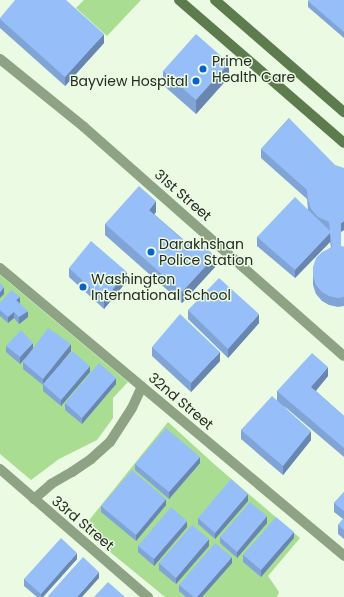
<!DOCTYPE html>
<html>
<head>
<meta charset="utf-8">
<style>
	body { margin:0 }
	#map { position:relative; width:344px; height:597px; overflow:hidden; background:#eafae3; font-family:Poppins,sans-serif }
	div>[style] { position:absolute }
	.green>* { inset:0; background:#a9dd92 }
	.street>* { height:10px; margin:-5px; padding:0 5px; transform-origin:5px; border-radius:5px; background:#8da383 }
	.secondary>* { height:10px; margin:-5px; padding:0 5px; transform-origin:5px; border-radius:5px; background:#5c7c4d }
	.wall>* { inset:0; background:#81a4d6 }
	.shaded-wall>* { inset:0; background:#6986ae }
	.building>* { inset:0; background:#96bff9 }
	.dots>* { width:11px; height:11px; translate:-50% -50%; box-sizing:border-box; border:2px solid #eafae3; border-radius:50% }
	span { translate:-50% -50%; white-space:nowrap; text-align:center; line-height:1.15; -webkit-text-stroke:3px #eafae3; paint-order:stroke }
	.poi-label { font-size:14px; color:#252b22 }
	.left { translate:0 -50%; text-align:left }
	.right { translate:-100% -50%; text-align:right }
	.street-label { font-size:14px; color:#252b22 }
</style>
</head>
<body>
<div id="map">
	<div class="green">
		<div style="clip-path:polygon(84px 0,141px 0,107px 36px,76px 8px)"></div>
		<div style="clip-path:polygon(0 275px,128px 382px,113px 398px,113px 418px,97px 440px,59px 459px,31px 480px,0 454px)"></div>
		<div style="clip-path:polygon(168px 422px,214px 464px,300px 538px,268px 576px,279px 592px,277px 597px,165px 597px,82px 529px)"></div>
	</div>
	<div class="street">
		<div style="left:0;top:59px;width:108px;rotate:39deg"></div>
		<div style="left:84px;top:127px;width:346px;rotate:41.4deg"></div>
		<div style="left:0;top:268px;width:449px;rotate:39.9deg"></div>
		<div style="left:0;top:469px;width:196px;rotate:40.9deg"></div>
		<div style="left:34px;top:499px;width:23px;rotate:-41deg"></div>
		<div style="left:51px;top:484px;width:24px;rotate:-30deg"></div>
		<div style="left:72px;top:472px;width:23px;rotate:-34deg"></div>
		<div style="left:91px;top:459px;width:25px;rotate:-42deg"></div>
		<div style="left:110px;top:442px;width:40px;rotate:-57.1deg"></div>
		<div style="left:132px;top:408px;width:23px;rotate:-65deg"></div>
	</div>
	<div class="secondary">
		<div style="left:179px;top:0;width:218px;rotate:40.9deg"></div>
		<div style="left:215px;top:0;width:171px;rotate:41deg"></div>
	</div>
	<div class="wall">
		<div style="clip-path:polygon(344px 0,344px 38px,308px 7px,308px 1px)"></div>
		<div style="clip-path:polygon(0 18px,104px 43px,65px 86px,0 28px)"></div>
		<div style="clip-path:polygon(163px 71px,229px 77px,196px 114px,163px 85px)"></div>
		<div style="clip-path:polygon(289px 118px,344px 230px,341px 231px,341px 246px,344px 247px,344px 306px,338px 307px,329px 305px,322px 301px,316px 294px,313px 285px,313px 267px,331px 247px,330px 242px,295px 278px,257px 246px,257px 237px,308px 209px,307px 199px,261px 158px,261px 149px)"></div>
		<div style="clip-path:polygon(156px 212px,154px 214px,215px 267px,182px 303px,105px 235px,105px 224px)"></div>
		<div style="clip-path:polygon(69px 268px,127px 281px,104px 309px,69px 277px)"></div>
		<div style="clip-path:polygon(0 303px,20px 303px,20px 304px,28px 317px,19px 324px,14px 318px,8px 323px,0 316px)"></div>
		<div style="clip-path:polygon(188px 310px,259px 323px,228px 358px,188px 319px)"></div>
		<div style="clip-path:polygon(6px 346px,71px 351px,63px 361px,90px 372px,61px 406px,43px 391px,43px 385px,23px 369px,23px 362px,28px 355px,20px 364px,6px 352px)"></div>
		<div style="clip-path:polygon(152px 347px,220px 361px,191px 392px,152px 356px)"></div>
		<div style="clip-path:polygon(328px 376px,316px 391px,344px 416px,344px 457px,284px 406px,311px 440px,283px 475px,241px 439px,241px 430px,277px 400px,277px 391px)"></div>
		<div style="clip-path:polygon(116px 384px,82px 424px,65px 410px,65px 403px)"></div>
		<div style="clip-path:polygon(200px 463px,169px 499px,135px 470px,135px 464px)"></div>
		<div style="clip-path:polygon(344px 492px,344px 539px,338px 534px,338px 525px,343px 519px,334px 512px,334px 503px)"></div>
		<div style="clip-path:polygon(248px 501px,215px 539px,198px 524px,198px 518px)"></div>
		<div style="clip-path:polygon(166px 505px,136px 541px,101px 512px,101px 506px)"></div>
		<div style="clip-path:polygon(267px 523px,237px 558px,220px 543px,220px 537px)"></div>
		<div style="clip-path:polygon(187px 527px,154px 566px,138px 552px,138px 546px)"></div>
		<div style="clip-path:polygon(294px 538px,261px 577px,243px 562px,243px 555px)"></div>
		<div style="clip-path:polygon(209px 546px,176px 584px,159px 570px,159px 563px)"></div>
		<div style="clip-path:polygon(77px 559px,43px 597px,37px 597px,24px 586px,24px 579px)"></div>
		<div style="clip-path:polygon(232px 563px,202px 597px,186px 597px,179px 591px,179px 585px)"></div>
	</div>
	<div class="shaded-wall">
		<div style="clip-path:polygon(104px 34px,104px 43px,65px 86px,65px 77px)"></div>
		<div style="clip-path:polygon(229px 63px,229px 77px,196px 114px,196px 100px)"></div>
		<div style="clip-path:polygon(156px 201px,156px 212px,149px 221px,149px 210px)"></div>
		<div style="clip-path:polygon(344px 221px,344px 230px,341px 232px,341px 223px)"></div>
		<div style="clip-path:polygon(330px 233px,330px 242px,295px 278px,295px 270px)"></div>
		<div style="clip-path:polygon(215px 256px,215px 267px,182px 303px,182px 292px)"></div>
		<div style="clip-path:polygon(127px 272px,127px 281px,104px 309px,104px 300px)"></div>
		<div style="clip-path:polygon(4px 287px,4px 294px,0 298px,0 292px)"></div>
		<div style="clip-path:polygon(20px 297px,20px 303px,16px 306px,16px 300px)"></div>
		<div style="clip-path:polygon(28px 311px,28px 317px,19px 324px,19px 317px)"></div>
		<div style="clip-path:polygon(14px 312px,14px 318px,8px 323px,8px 317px)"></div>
		<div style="clip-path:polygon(259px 314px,259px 323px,228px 358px,228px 349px)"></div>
		<div style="clip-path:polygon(33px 343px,33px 349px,20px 364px,20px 357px)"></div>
		<div style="clip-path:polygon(71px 344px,71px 351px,43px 385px,43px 379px)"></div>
		<div style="clip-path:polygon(220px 352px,220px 361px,191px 392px,191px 383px)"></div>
		<div style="clip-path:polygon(90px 366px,90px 372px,61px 406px,61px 400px)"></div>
		<div style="clip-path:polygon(328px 367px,328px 376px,311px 396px,311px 387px)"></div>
		<div style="clip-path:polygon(116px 378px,116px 384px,82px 424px,82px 418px)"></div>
		<div style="clip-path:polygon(311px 431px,311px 440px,283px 475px,283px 466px)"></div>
		<div style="clip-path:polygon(200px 457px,200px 463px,169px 499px,169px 492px)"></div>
		<div style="clip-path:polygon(248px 494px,248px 501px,215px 539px,215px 533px)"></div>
		<div style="clip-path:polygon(166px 499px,166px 505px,136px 541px,136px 535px)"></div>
		<div style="clip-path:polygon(267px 516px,267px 523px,237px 558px,237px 552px)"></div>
		<div style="clip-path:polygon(187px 521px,187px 527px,154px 566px,154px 559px)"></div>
		<div style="clip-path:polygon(294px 532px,294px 538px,261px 577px,261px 570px)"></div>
		<div style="clip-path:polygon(209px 539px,209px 546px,176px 584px,176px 578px)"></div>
		<div style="clip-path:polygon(77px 553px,77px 559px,43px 597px,41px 597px,41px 594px)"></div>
		<div style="clip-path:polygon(232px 557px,232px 563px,202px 597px,197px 597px)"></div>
		<div style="clip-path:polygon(99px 572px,99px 578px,82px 597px,77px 597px)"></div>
	</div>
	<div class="building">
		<div style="clip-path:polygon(15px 0,66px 0,104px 34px,65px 77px,0 19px,0 18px)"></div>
		<div style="clip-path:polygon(308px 0,344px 0,344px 32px,308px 1px)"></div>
		<div style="clip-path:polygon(196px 34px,229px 63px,196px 100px,163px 71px)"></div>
		<div style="clip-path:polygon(289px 118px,335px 165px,344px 168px,344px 221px,341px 223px,341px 246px,344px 247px,344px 297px,338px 298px,329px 296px,322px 292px,316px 285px,313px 276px,313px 267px,316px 258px,322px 252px,332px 247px,330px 233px,295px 270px,257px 237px,295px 197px,330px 231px,329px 222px,318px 217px,311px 209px,308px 200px,307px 190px,261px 149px)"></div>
		<div style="clip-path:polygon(139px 186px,156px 201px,149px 210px,194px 250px,200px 243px,215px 256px,182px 292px,105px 224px)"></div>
		<div style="clip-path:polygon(91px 241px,127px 272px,104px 300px,69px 268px)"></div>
		<div style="clip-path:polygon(219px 278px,259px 314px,228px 349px,188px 310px)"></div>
		<div style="clip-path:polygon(0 283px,4px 287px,0 292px)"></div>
		<div style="clip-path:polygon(11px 290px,20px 297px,16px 300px,28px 311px,19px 317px,14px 312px,8px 317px,0 310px,0 303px)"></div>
		<div style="clip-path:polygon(180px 314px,220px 352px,191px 383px,152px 347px)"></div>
		<div style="clip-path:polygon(48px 328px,71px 344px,43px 379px,23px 362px)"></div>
		<div style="clip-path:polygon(21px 330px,33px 343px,20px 357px,6px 346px)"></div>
		<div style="clip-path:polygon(72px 351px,90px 366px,61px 400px,43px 384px)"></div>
		<div style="clip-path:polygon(312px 353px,328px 367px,311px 387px,344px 416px,344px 448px,277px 391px)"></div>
		<div style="clip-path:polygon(99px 363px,116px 378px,82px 418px,65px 403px)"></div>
		<div style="clip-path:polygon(272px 396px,311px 431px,283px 466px,241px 430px)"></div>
		<div style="clip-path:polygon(166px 428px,200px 457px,169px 492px,135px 464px)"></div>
		<div style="clip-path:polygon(132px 470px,166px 499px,136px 535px,101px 506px)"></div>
		<div style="clip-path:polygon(231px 479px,248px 494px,215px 533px,198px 518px)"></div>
		<div style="clip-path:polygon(344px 492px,344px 511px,334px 503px)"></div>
		<div style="clip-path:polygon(250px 502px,267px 516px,237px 552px,220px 537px)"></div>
		<div style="clip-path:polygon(171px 507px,187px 521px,154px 559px,138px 546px)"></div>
		<div style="clip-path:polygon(276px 517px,294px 532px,261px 570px,243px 555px)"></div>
		<div style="clip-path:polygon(344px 518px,344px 530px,338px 525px)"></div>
		<div style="clip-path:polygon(192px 525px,209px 539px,176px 578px,159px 563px)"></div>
		<div style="clip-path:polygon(61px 538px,77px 553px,41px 594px,24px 579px)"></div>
		<div style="clip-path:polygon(215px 543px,232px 557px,197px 597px,194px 597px,179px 585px)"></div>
		<div style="clip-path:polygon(83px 557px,99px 572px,77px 597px,49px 597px,48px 596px)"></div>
		<div style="clip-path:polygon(108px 582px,125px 597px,94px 597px)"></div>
	</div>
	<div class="dots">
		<div style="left:203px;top:69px;background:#0861ca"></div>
		<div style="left:196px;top:81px;background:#0861ca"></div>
		<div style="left:151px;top:252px;background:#0861ca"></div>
		<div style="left:83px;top:287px;background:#0861ca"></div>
	</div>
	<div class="poi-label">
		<span class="left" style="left:212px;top:69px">Prime<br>Health Care</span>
		<span class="right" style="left:188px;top:81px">Bayview Hospital</span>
		<span class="left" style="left:159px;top:252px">Darakhshan<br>Police Station</span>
		<span class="left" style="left:91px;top:287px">Washington<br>International School</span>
	</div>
	<div class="street-label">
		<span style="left:183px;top:195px;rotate:41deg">31st Street</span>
		<span style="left:181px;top:401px;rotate:40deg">32nd Street</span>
		<span style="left:83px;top:523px;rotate:40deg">33rd Street</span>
	</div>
</div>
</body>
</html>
